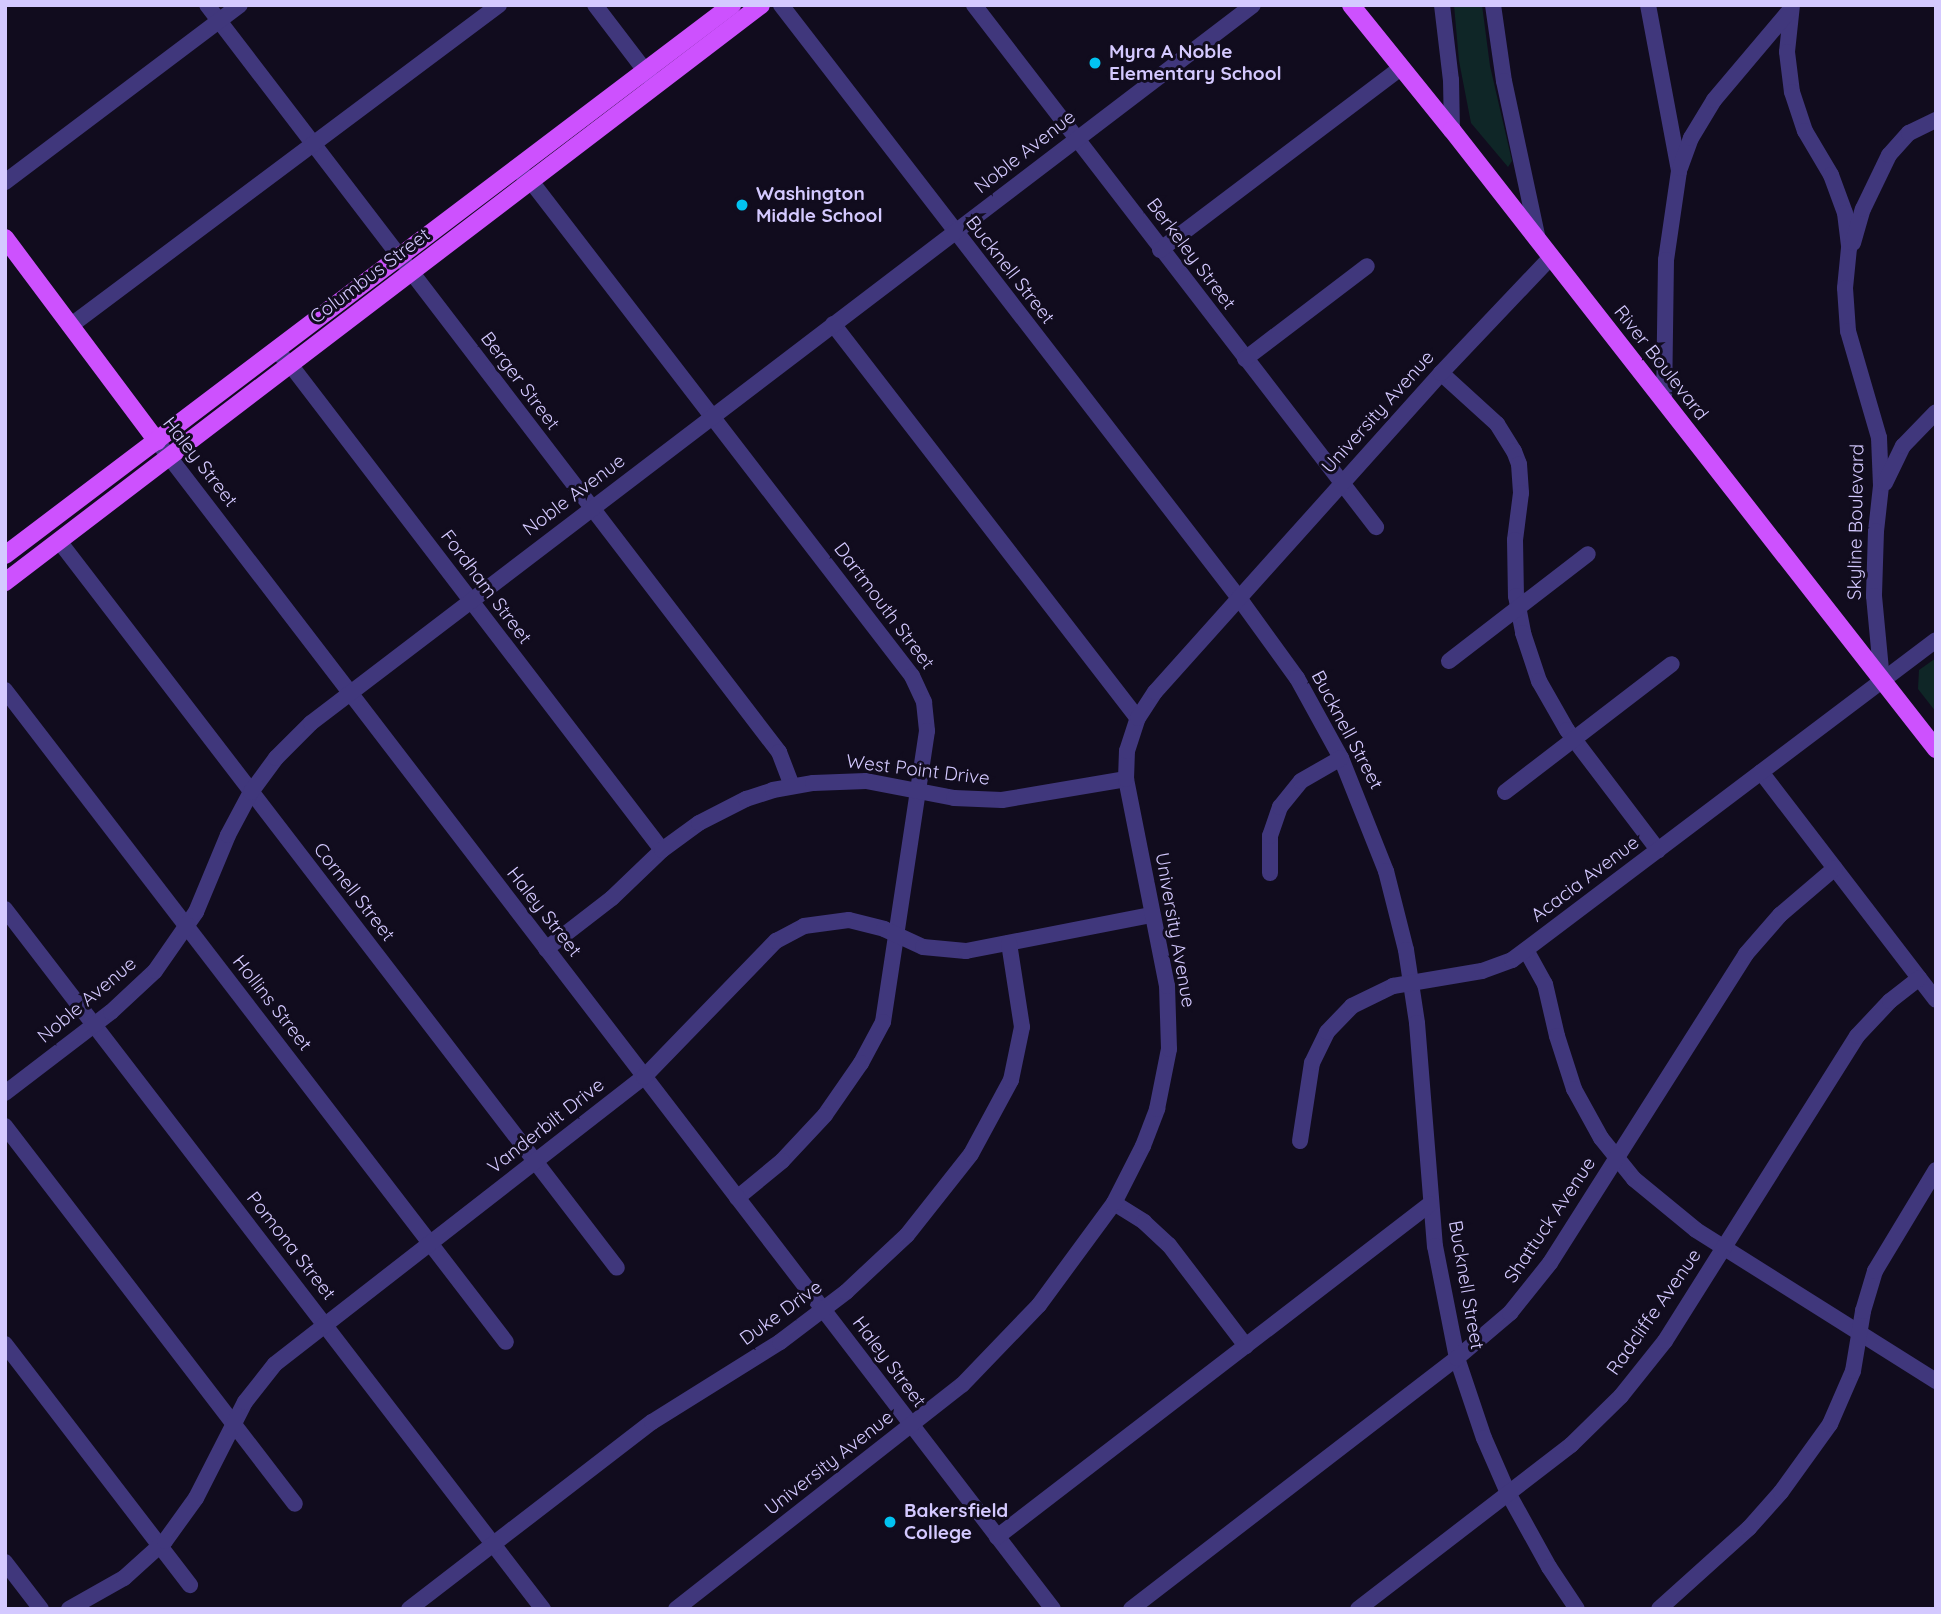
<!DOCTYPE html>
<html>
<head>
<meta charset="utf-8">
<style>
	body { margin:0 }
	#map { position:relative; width:1941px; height:1614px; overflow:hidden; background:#110c1e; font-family:Quicksand,sans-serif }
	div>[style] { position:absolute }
	.green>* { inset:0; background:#0f2627 }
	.minor>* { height:16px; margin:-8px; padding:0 8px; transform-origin:8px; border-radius:8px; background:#40377c }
	.major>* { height:18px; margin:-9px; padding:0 9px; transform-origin:9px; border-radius:9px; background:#cd51fe }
	.dots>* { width:19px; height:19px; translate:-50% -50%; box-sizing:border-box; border:4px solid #110c1e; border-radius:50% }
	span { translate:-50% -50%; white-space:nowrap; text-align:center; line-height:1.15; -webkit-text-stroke:6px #110c1e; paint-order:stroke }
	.poi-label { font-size:19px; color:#d4c9ff; font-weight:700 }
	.left { translate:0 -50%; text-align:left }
	.street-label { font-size:19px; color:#d4c9ff }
	.frame { position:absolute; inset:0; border:7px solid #d4c9ff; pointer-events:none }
</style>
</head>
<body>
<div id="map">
	<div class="green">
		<div style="clip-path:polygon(1454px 5px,1482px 5px,1490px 66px,1512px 161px,1508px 167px,1471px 123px,1459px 61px)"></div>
		<div style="clip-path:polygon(1936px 658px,1936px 712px,1918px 689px,1919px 670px)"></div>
	</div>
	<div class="minor">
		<div style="left:207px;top:5px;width:941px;rotate:52.56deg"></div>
		<div style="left:779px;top:752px;width:36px;rotate:69deg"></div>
		<div style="left:595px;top:5px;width:96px;rotate:52.7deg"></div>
		<div style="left:781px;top:5px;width:749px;rotate:52.32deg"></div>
		<div style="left:1239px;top:598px;width:99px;rotate:54.1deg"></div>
		<div style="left:1297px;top:678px;width:91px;rotate:61.2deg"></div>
		<div style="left:1341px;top:758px;width:122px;rotate:68.3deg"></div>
		<div style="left:1386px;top:871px;width:81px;rotate:75.8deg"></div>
		<div style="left:1406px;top:950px;width:74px;rotate:81.4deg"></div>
		<div style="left:1417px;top:1023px;width:224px;rotate:85.4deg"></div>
		<div style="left:1435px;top:1246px;width:114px;rotate:78.9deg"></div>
		<div style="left:1457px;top:1358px;width:84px;rotate:71.4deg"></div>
		<div style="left:1484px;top:1438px;width:60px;rotate:66.4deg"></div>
		<div style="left:1508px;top:1493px;width:85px;rotate:61deg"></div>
		<div style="left:1549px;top:1567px;width:50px;rotate:56.3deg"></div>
		<div style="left:974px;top:5px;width:659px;rotate:52.4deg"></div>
		<div style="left:1442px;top:5px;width:76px;rotate:83.2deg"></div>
		<div style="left:1451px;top:80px;width:50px;rotate:88.9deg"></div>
		<div style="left:1493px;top:5px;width:77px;rotate:81.8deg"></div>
		<div style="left:1504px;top:81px;width:163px;rotate:77.9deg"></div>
		<div style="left:1648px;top:5px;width:169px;rotate:79.4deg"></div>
		<div style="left:1679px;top:171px;width:90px;rotate:98.3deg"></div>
		<div style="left:1666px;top:260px;width:141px;rotate:90.8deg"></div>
		<div style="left:1792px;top:5px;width:47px;rotate:96.1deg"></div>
		<div style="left:1787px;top:52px;width:40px;rotate:82.9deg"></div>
		<div style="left:1792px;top:92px;width:41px;rotate:71.6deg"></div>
		<div style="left:1805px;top:131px;width:51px;rotate:59.4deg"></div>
		<div style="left:1831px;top:175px;width:40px;rotate:69.8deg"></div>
		<div style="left:1845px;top:213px;width:35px;rotate:83deg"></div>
		<div style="left:1849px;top:248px;width:40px;rotate:95.7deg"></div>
		<div style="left:1845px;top:288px;width:43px;rotate:86deg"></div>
		<div style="left:1848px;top:331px;width:111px;rotate:73.8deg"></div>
		<div style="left:1879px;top:438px;width:48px;rotate:87.6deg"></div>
		<div style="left:1881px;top:486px;width:45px;rotate:96.3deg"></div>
		<div style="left:1876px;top:531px;width:65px;rotate:91.8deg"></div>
		<div style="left:1874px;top:596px;width:84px;rotate:84.6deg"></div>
		<div style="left:515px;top:168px;width:19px;rotate:39deg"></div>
		<div style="left:530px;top:180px;width:626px;rotate:52.4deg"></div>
		<div style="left:912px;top:676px;width:29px;rotate:65deg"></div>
		<div style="left:924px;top:702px;width:29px;rotate:84deg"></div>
		<div style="left:927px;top:731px;width:294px;rotate:98.6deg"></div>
		<div style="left:883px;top:1022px;width:47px;rotate:118.2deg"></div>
		<div style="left:861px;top:1063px;width:63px;rotate:124.7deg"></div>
		<div style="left:825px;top:1115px;width:63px;rotate:133.1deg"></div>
		<div style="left:782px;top:1161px;width:58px;rotate:140.6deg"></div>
		<div style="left:1680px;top:168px;width:32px;rotate:-70deg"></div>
		<div style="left:1691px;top:138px;width:44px;rotate:-58.8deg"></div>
		<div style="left:1714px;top:100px;width:118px;rotate:-49.8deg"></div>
		<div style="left:5px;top:182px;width:294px;rotate:-37deg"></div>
		<div style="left:1853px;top:243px;width:35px;rotate:-74deg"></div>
		<div style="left:1863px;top:209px;width:60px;rotate:-64.3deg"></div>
		<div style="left:1889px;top:155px;width:30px;rotate:-48deg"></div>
		<div style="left:1909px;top:133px;width:30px;rotate:-26deg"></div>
		<div style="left:1160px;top:250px;width:302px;rotate:-37.1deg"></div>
		<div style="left:833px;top:324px;width:498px;rotate:52.3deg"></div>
		<div style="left:70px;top:326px;width:536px;rotate:-36.81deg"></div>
		<div style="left:275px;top:350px;width:19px;rotate:43deg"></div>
		<div style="left:289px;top:363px;width:613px;rotate:52.55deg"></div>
		<div style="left:1245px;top:359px;width:153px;rotate:-37.3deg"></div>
		<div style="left:1441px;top:373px;width:76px;rotate:42.3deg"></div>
		<div style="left:1497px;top:424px;width:32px;rotate:58deg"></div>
		<div style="left:1514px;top:451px;width:14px;rotate:69deg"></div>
		<div style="left:1519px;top:464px;width:29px;rotate:86deg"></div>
		<div style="left:1521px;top:493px;width:47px;rotate:97.3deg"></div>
		<div style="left:1515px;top:540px;width:56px;rotate:89deg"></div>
		<div style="left:1516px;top:596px;width:38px;rotate:79deg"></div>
		<div style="left:1523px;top:633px;width:51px;rotate:71.6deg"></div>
		<div style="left:1539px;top:681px;width:56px;rotate:60.3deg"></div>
		<div style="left:1567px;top:730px;width:151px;rotate:52.8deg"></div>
		<div style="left:157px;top:441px;width:1472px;rotate:52.51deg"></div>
		<div style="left:1885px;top:483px;width:41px;rotate:-64.1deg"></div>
		<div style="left:1903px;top:446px;width:47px;rotate:-45.9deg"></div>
		<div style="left:59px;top:541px;width:916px;rotate:52.49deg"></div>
		<div style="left:1449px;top:661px;width:175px;rotate:-37.6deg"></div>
		<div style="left:5px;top:690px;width:822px;rotate:52.46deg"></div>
		<div style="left:1761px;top:772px;width:287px;rotate:52.5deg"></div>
		<div style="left:1505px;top:792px;width:210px;rotate:-37.5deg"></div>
		<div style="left:1270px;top:873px;width:37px;rotate:-90deg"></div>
		<div style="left:1270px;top:836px;width:31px;rotate:-71deg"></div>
		<div style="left:1280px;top:807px;width:33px;rotate:-51deg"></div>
		<div style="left:1301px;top:781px;width:46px;rotate:-29.9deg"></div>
		<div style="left:5px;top:909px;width:883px;rotate:52.46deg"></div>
		<div style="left:546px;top:949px;width:83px;rotate:-37.7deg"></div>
		<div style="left:612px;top:898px;width:69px;rotate:-43.8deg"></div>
		<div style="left:662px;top:850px;width:46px;rotate:-36.1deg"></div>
		<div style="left:699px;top:823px;width:53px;rotate:-27.1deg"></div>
		<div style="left:746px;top:799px;width:28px;rotate:-18deg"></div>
		<div style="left:773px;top:790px;width:41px;rotate:-9.9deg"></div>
		<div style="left:813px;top:783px;width:53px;rotate:-2.2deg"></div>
		<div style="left:866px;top:781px;width:90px;rotate:10.9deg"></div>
		<div style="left:954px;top:798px;width:48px;rotate:2.4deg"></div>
		<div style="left:1002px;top:800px;width:126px;rotate:-9.6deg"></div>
		<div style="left:1526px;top:950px;width:39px;rotate:61deg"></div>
		<div style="left:1545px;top:984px;width:53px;rotate:77deg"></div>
		<div style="left:1557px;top:1036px;width:56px;rotate:72.2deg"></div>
		<div style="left:1574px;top:1089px;width:56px;rotate:61.1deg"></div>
		<div style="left:1601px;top:1138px;width:53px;rotate:51.2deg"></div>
		<div style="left:1634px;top:1179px;width:80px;rotate:39.4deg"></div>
		<div style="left:1696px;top:1230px;width:284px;rotate:32.2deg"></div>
		<div style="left:5px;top:1093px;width:133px;rotate:-37.4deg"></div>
		<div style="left:111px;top:1012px;width:60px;rotate:-43deg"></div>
		<div style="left:155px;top:971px;width:72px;rotate:-55.2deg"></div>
		<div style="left:196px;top:912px;width:83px;rotate:-67.4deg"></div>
		<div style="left:228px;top:835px;width:49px;rotate:-61.9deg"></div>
		<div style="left:251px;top:792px;width:42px;rotate:-53.7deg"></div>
		<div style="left:276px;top:758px;width:49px;rotate:-45deg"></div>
		<div style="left:311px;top:723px;width:1184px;rotate:-37.31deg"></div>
		<div style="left:5px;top:1126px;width:476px;rotate:52.5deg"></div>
		<div style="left:1300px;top:1141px;width:79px;rotate:-81.3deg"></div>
		<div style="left:1312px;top:1063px;width:34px;rotate:-64deg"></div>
		<div style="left:1327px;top:1032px;width:36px;rotate:-46deg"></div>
		<div style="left:1352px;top:1006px;width:46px;rotate:-26deg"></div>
		<div style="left:1393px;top:986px;width:90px;rotate:-9.6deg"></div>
		<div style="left:1482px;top:971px;width:32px;rotate:-20deg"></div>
		<div style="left:1512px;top:960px;width:531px;rotate:-37.04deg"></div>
		<div style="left:1114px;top:1203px;width:36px;rotate:32deg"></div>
		<div style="left:1144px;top:1222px;width:34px;rotate:43deg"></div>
		<div style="left:1169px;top:1245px;width:127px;rotate:52.7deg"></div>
		<div style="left:5px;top:1344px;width:304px;rotate:52.5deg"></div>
		<div style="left:997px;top:1537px;width:546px;rotate:-37.56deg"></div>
		<div style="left:5px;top:1562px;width:59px;rotate:52.5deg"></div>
		<div style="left:69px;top:1609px;width:63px;rotate:-29.4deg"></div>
		<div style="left:124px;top:1578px;width:55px;rotate:-42.1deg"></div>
		<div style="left:165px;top:1541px;width:53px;rotate:-54.2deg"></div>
		<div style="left:196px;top:1498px;width:108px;rotate:-63deg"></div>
		<div style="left:245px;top:1402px;width:48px;rotate:-51.7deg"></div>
		<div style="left:275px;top:1364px;width:467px;rotate:-37.9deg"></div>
		<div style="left:644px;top:1077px;width:190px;rotate:-45.9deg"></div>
		<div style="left:776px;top:941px;width:32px;rotate:-28deg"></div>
		<div style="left:804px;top:926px;width:45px;rotate:-7.6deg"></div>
		<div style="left:849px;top:920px;width:36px;rotate:14deg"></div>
		<div style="left:884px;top:929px;width:43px;rotate:24.8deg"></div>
		<div style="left:923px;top:947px;width:43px;rotate:5.3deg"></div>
		<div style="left:966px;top:951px;width:189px;rotate:-11deg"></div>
		<div style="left:409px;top:1609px;width:307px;rotate:-37.6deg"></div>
		<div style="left:652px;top:1422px;width:151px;rotate:-32deg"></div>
		<div style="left:780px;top:1342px;width:83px;rotate:-37.1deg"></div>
		<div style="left:846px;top:1292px;width:83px;rotate:-43.1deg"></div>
		<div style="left:907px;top:1235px;width:103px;rotate:-51.7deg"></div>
		<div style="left:971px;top:1154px;width:84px;rotate:-61.6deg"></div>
		<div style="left:1011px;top:1080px;width:54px;rotate:-78.3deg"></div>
		<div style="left:1022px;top:1027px;width:85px;rotate:-98.8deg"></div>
		<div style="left:676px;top:1609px;width:363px;rotate:-38.1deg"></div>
		<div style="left:962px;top:1385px;width:111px;rotate:-46.1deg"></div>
		<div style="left:1039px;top:1305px;width:127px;rotate:-53.7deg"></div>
		<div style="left:1114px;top:1203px;width:64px;rotate:-63deg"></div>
		<div style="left:1143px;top:1146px;width:40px;rotate:-69deg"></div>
		<div style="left:1157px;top:1109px;width:61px;rotate:-78.7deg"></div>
		<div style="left:1169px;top:1049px;width:63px;rotate:-91.8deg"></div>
		<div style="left:1167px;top:986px;width:211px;rotate:-101.2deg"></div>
		<div style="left:1126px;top:779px;width:28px;rotate:-88deg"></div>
		<div style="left:1127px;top:751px;width:35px;rotate:-72deg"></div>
		<div style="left:1138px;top:718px;width:31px;rotate:-57deg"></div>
		<div style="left:1155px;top:692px;width:428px;rotate:-48.1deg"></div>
		<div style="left:1441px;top:373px;width:160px;rotate:-46.5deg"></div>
		<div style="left:1131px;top:1609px;width:411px;rotate:-37.6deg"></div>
		<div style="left:1457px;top:1358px;width:70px;rotate:-40.3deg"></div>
		<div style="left:1510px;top:1313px;width:64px;rotate:-51.3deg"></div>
		<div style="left:1550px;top:1263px;width:366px;rotate:-57.6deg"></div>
		<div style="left:1746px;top:954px;width:52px;rotate:-48.9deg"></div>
		<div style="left:1780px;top:915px;width:72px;rotate:-40.5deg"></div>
		<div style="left:1358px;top:1609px;width:269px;rotate:-37.6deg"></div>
		<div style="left:1571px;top:1445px;width:70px;rotate:-44.4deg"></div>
		<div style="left:1621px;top:1396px;width:70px;rotate:-51.3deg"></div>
		<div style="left:1665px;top:1341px;width:360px;rotate:-57.8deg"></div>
		<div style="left:1857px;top:1036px;width:48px;rotate:-46.7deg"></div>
		<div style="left:1890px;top:1001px;width:37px;rotate:-38deg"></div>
		<div style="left:1659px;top:1609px;width:121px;rotate:-42deg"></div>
		<div style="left:1749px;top:1528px;width:48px;rotate:-48.4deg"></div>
		<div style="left:1781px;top:1492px;width:84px;rotate:-54.2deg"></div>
		<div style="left:1830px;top:1424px;width:58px;rotate:-66.5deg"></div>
		<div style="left:1853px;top:1371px;width:61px;rotate:-80.5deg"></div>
		<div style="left:1863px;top:1311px;width:42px;rotate:-73.3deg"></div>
		<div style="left:1875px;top:1271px;width:118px;rotate:-58.9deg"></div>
	</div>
	<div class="major">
		<div style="left:1351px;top:5px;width:161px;rotate:51.1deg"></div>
		<div style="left:1452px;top:130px;width:786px;rotate:51.98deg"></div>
		<div style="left:5px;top:238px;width:254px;rotate:53.2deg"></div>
		<div style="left:5px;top:555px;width:912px;rotate:-37.11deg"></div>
		<div style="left:5px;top:582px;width:951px;rotate:-37.35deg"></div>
	</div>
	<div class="dots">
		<div style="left:1095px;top:63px;background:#02c3f1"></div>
		<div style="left:742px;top:205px;background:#02c3f1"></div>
		<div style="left:890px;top:1522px;background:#02c3f1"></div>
	</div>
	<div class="poi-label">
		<span class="left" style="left:1109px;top:63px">Myra A Noble<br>Elementary School</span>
		<span class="left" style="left:756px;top:205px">Washington<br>Middle School</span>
		<span class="left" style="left:904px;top:1522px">Bakersfield<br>College</span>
	</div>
	<div class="street-label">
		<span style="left:1025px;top:152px;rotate:-38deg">Noble Avenue</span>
		<span style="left:1191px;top:254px;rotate:53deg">Berkeley Street</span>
		<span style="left:1010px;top:270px;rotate:52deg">Bucknell Street</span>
		<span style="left:370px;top:276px;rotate:-37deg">Columbus Street</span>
		<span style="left:1661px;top:363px;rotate:52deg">River Boulevard</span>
		<span style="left:520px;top:381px;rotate:53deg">Berger Street</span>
		<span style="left:1378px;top:412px;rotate:-48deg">University Avenue</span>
		<span style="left:200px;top:462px;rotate:52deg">Haley Street</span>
		<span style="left:574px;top:495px;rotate:-37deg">Noble Avenue</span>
		<span style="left:1856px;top:522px;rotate:-89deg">Skyline Boulevard</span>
		<span style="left:486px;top:587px;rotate:53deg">Fordham Street</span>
		<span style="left:884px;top:606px;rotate:53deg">Dartmouth Street</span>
		<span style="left:1347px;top:730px;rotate:62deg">Bucknell Street</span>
		<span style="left:918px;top:770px;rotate:7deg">West Point Drive</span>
		<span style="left:1585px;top:879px;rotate:-37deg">Acacia Avenue</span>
		<span style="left:354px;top:892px;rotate:52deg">Cornell Street</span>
		<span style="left:544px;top:912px;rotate:52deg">Haley Street</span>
		<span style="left:1175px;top:930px;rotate:80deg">University Avenue</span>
		<span style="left:87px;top:1000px;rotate:-40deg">Noble Avenue</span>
		<span style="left:272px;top:1003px;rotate:52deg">Hollins Street</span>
		<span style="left:546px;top:1126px;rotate:-38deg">Vanderbilt Drive</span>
		<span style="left:1550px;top:1220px;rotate:-56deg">Shattuck Avenue</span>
		<span style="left:291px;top:1246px;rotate:52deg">Pomona Street</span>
		<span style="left:1466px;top:1285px;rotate:80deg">Bucknell Street</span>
		<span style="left:1654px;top:1312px;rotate:-55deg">Radcliffe Avenue</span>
		<span style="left:781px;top:1313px;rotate:-36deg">Duke Drive</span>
		<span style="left:889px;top:1362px;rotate:53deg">Haley Street</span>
		<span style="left:829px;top:1463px;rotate:-38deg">University Avenue</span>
	</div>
	<div class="frame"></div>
</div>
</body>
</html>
